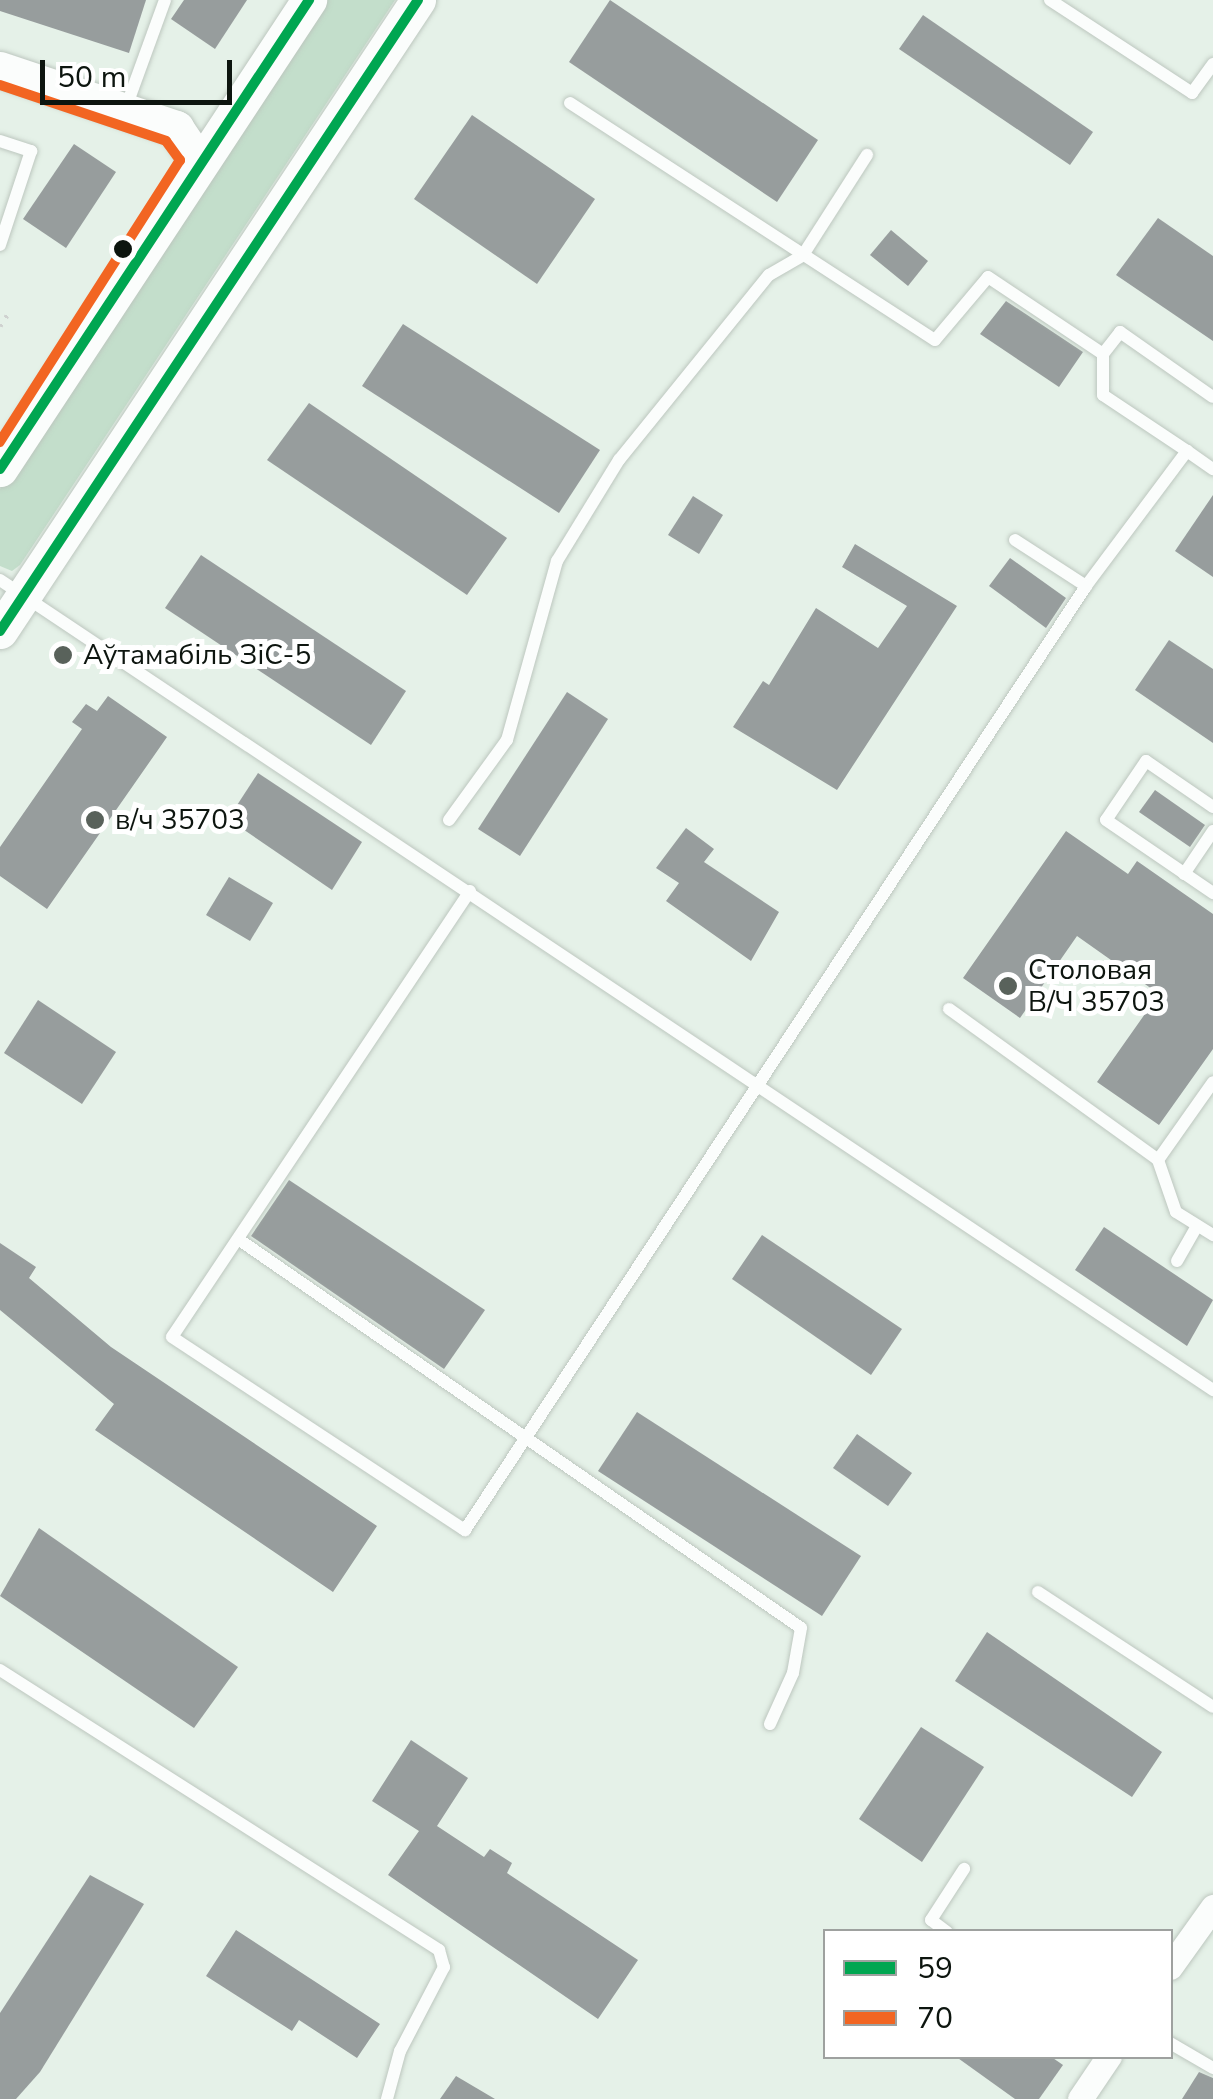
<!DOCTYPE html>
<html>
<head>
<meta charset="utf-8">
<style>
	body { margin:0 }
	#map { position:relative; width:1213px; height:2099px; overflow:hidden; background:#e5f1e8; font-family:"Nunito Sans",sans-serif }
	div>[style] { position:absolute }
	.green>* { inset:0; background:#c3decb }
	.building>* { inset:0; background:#979d9d }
	.path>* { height:5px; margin-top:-2.5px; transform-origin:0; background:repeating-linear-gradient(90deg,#cfd2d0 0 2.5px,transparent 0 10.5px) }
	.roads { filter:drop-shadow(0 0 2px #bdc7bf) drop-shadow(0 0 2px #bdc7bf) }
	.lane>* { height:12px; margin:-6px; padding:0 6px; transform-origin:6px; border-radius:6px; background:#fbfdfc }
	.street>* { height:25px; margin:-12.5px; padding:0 12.5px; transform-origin:12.5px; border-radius:12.5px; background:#fbfdfc }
	.secondary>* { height:35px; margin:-17.5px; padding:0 17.5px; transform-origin:17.5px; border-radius:17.5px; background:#fbfdfc }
	.bus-1>* { height:10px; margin:-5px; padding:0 5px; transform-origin:5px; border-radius:5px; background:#00a651 }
	.bus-2>* { height:10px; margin:-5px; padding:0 5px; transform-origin:5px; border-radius:5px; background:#f26522 }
	.dots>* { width:28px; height:28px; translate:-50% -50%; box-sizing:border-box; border:5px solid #fff; border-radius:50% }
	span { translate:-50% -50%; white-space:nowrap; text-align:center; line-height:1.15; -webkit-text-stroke:10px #fff; paint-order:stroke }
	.poi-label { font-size:28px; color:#0d150f }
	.left { translate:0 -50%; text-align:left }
	.legend { position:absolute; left:823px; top:1929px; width:350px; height:130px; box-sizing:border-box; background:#fff; border:2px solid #9ea19f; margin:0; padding:12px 18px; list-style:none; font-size:30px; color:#0d150f }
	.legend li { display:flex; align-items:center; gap:20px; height:50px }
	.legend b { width:50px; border:2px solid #9ea19f }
	.scale { position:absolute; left:40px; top:60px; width:192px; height:45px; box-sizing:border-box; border:5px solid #0d150f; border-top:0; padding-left:12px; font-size:30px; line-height:35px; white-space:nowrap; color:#0d150f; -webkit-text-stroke:8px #fff; paint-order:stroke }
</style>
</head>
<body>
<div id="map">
	<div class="green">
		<div style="clip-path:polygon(324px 0,395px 0,20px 565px,12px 571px,0 566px,0 489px)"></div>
	</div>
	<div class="building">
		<div style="clip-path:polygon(0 0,146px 0,129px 53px,0 11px)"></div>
		<div style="clip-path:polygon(184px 0,247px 0,215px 49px,171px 19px)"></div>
		<div style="clip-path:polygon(610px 0,818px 140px,777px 202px,569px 62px)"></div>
		<div style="clip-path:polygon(923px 15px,1093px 132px,1070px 165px,899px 49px)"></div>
		<div style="clip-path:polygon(472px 115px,595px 199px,537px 284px,414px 199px)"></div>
		<div style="clip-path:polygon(74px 144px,116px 172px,66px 248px,23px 219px)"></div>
		<div style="clip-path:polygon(1158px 218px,1213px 256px,1213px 341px,1116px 275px)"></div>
		<div style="clip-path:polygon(891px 230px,928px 261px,908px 286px,870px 255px)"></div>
		<div style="clip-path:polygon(1006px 301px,1083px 352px,1059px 387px,980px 334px)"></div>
		<div style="clip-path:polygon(403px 324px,600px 450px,559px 513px,362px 386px)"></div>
		<div style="clip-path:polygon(309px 403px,507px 538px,467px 595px,267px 460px)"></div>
		<div style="clip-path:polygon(1213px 495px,1213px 577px,1175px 551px)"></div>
		<div style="clip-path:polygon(693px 496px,723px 515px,699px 554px,668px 535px)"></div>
		<div style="clip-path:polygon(855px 544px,957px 606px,837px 790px,733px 727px,763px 681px,769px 685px,816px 608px,878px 648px,907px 606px,842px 567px)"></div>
		<div style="clip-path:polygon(201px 555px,406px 691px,371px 745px,165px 608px)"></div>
		<div style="clip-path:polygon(1010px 558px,1066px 598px,1046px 628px,989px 586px)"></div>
		<div style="clip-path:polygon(1169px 640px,1213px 669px,1213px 743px,1135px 690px)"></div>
		<div style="clip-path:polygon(567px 692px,608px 719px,520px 856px,478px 829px)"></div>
		<div style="clip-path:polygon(108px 696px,167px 737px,47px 909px,0 876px,0 847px,82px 729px,72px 722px,86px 704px,97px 711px)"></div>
		<div style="clip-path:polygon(258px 773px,362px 842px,332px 890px,228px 819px)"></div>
		<div style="clip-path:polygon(1155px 790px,1205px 825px,1190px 847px,1139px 812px)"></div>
		<div style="clip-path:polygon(686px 828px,714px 849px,704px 862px,779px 912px,751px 961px,666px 901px,679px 883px,656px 868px)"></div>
		<div style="clip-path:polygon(1066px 831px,1128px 874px,1137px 861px,1213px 914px,1213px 1049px,1159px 1125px,1097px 1082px,1159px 994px,1077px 936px,1020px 1018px,963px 978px)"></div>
		<div style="clip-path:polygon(229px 877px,273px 903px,250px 941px,206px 915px)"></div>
		<div style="clip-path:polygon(38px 1000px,116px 1052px,82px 1104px,4px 1053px)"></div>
		<div style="clip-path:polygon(289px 1180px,485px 1310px,444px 1369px,251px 1236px)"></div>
		<div style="clip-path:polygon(1104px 1227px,1213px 1300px,1187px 1346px,1075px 1270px)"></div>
		<div style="clip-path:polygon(762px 1235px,902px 1329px,871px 1375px,732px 1279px)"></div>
		<div style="clip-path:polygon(0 1243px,36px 1267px,29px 1278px,111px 1347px,377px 1526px,333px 1592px,95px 1430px,114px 1404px,0 1310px)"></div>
		<div style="clip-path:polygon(637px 1412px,861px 1556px,822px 1616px,598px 1471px)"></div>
		<div style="clip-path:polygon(857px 1434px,912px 1473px,888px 1506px,833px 1468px)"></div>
		<div style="clip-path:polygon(39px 1528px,238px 1667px,194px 1728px,0 1596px)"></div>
		<div style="clip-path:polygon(987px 1632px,1162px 1752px,1132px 1797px,955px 1681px)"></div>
		<div style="clip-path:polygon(921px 1727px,984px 1767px,922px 1862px,859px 1819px)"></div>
		<div style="clip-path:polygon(411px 1740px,468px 1778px,437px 1826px,484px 1857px,490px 1849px,512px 1863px,507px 1873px,638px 1960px,598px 2019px,388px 1875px,419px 1831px,372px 1801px)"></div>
		<div style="clip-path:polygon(90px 1875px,144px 1904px,40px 2072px,16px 2099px,0 2099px,0 2013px)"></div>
		<div style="clip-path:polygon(236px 1930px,380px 2024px,357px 2058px,299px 2020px,292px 2031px,206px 1976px)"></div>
		<div style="clip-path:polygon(955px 2056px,1050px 2056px,1063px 2065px,1039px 2099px,1015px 2099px)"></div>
		<div style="clip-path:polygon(1199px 2072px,1213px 2078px,1213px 2099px,1182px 2099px)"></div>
		<div style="clip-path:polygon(456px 2076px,495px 2099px,440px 2099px)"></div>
	</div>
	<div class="path">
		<div style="left:0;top:326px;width:17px;rotate:-57deg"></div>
	</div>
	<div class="roads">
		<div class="lane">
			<div style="left:1050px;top:0;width:170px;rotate:33.2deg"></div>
			<div style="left:1192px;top:93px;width:36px;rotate:-54deg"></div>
			<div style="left:570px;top:103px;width:435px;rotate:33deg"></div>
			<div style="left:935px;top:340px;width:82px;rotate:-49.9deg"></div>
			<div style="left:988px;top:277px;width:138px;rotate:33.8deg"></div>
			<div style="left:1103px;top:354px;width:28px;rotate:-52deg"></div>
			<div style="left:1120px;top:332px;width:113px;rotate:35deg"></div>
			<div style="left:125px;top:110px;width:117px;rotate:-70deg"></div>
			<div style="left:0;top:141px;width:33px;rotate:18deg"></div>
			<div style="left:31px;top:151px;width:99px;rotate:108.3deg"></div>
			<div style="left:1103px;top:354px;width:41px;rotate:90deg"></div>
			<div style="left:1103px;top:395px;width:101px;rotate:33.7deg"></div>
			<div style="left:1015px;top:540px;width:85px;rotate:32.9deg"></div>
			<div style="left:1086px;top:586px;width:169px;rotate:-53.2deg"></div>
			<div style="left:1187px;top:451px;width:32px;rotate:35deg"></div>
			<div style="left:0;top:580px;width:1459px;rotate:33.73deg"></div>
			<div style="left:1213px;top:807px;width:81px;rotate:-145.5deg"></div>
			<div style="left:1146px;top:761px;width:71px;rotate:124.1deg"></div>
			<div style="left:1106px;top:820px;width:130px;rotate:34.3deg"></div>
			<div style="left:449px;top:820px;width:99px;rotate:-54.1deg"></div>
			<div style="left:507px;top:740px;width:186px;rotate:-74.4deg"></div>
			<div style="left:557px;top:561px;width:119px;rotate:-58.5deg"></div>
			<div style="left:619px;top:460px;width:238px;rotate:-51deg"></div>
			<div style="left:769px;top:275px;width:39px;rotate:-30deg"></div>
			<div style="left:803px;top:255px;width:119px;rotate:-57.4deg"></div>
			<div style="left:1184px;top:874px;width:52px;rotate:-56deg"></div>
			<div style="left:470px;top:891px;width:536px;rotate:123.75deg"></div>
			<div style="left:172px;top:1337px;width:351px;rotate:33.4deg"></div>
			<div style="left:465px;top:1530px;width:1130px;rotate:-56.66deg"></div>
			<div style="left:949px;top:1009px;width:258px;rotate:35.8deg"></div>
			<div style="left:1158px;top:1160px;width:55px;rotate:70.9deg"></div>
			<div style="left:1176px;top:1212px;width:44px;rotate:31.9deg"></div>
			<div style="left:1158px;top:1160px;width:95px;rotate:-54.8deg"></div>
			<div style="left:238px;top:1239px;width:684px;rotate:34.64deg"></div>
			<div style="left:801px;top:1628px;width:46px;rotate:100.1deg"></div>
			<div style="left:793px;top:1673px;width:56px;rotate:114.3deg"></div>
			<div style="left:1177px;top:1261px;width:40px;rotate:-60.3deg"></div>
			<div style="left:1038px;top:1592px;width:209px;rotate:33.3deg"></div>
			<div style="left:0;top:1670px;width:521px;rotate:32.53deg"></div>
			<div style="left:439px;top:1950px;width:18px;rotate:74deg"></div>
			<div style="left:444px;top:1967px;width:95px;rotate:117.6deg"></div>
			<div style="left:400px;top:2051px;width:50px;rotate:105.2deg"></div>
			<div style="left:947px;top:1932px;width:20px;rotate:-143deg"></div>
			<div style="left:931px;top:1920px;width:61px;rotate:-57.1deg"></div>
			<div style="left:1170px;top:2043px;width:50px;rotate:30.2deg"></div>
		</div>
		<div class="street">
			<div style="left:1170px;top:1967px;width:74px;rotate:-54.4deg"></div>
			<div style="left:1080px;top:2099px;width:52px;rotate:-56deg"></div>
		</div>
		<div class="secondary">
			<div style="left:0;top:69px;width:186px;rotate:18.5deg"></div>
			<div style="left:176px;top:128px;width:34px;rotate:56deg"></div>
			<div style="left:195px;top:156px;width:19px;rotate:96deg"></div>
			<div style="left:0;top:469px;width:562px;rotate:-56.62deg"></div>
			<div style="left:0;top:631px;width:757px;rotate:-56.48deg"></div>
		</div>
	</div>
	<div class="bus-1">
		<div style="left:0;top:469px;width:562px;rotate:-56.62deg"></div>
		<div style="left:0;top:631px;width:757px;rotate:-56.48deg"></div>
	</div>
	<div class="bus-2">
		<div style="left:0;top:85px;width:175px;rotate:18.6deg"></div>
		<div style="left:166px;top:141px;width:24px;rotate:54deg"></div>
		<div style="left:180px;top:160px;width:335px;rotate:122.6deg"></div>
	</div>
	<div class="dots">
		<div style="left:123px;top:249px;background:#0d150f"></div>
		<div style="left:63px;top:655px;background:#59625b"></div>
		<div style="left:95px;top:820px;background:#59625b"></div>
		<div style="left:1008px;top:986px;background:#59625b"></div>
	</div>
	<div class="poi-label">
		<span class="left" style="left:83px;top:655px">Аўтамабіль ЗіС-5</span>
		<span class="left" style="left:115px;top:820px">в/ч 35703</span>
		<span class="left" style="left:1028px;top:986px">Столовая<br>В/Ч 35703</span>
	</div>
	<ul class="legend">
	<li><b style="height:12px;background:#00a651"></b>59</li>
	<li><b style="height:12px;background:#f26522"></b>70</li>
	</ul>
	<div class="scale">50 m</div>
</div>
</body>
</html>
